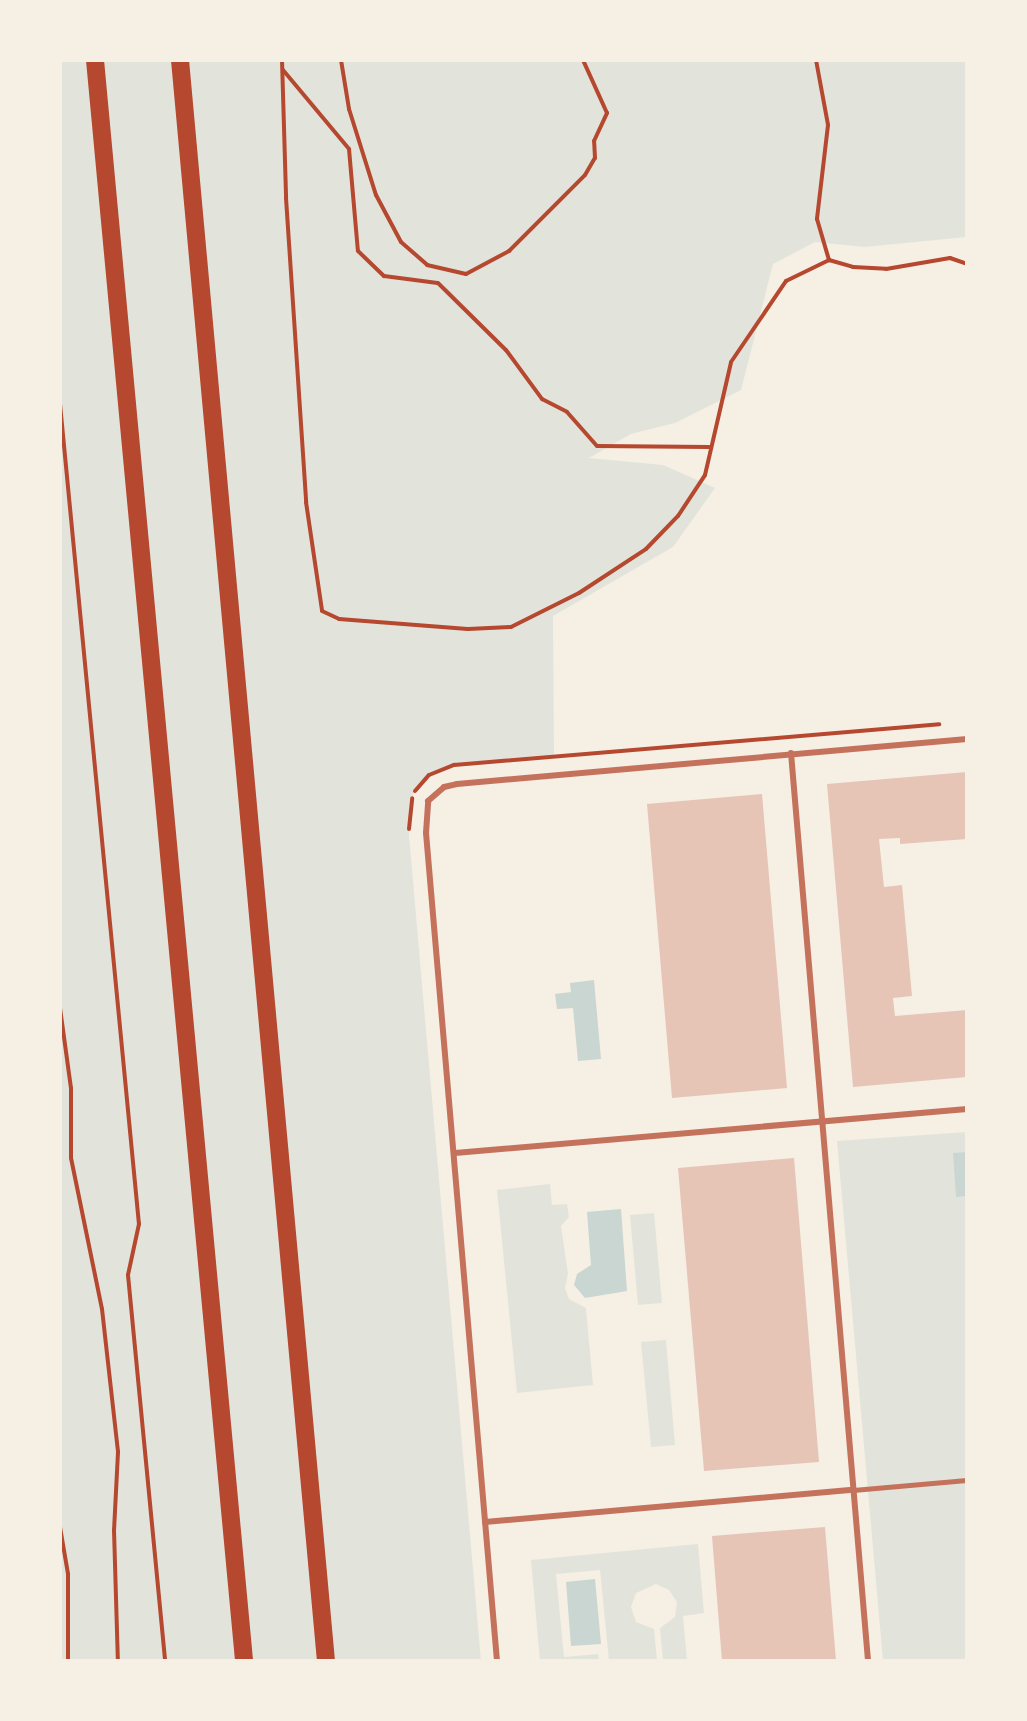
<!DOCTYPE html>
<html>
<head>
<meta charset="utf-8">
<style>
	body { margin:0 }
	#map { position:relative; width:1027px; height:1721px; overflow:hidden; background:#f6efe4; font-family:"IBM Plex Sans",sans-serif }
	div>[style] { position:absolute }
	.green>* { inset:0; background:#e2e4dc }
	.water>* { inset:0; background:#c9d6d2 }
	.building>* { inset:0; background:#e6c5b7 }
	.path>* { height:4px; margin:-2px; padding:0 2px; transform-origin:2px; border-radius:2px; background:#b5482f }
	.pedestrian>* { height:5px; margin:-2.5px; padding:0 2.5px; transform-origin:2.5px; border-radius:2.5px; background:#c5725c }
	.minor>* { height:6px; margin:-3px; padding:0 3px; transform-origin:3px; border-radius:3px; background:#c5725c }
	.motorway>* { height:18px; margin:-9px; padding:0 9px; transform-origin:9px; border-radius:9px; background:#b5482f }
	span { translate:-50% -50%; white-space:nowrap; text-align:center; line-height:1.15; -webkit-text-stroke:5px #f6efe4; paint-order:stroke }
	.frame { position:absolute; inset:0; border:62px solid #f6efe4; pointer-events:none }
</style>
</head>
<body>
<div id="map">
	<div class="green">
		<div style="clip-path:polygon(60px 60px,967px 60px,967px 237px,864px 247px,815px 242px,773px 264px,741px 390px,675px 423px,631px 434px,589px 458px,663px 465px,715px 488px,673px 547px,553px 616px,554px 757px,454px 765px,436px 771px,418px 786px,410px 800px,409px 835px,481px 1661px,60px 1661px)"></div>
		<div style="clip-path:polygon(967px 1132px,967px 1661px,883px 1661px,837px 1141px)"></div>
		<div style="clip-path:polygon(550px 1184px,552px 1205px,567px 1204px,569px 1217px,561px 1226px,568px 1274px,565px 1288px,569px 1299px,586px 1308px,593px 1385px,517px 1393px,497px 1190px)"></div>
		<div style="clip-path:polygon(654px 1213px,662px 1303px,638px 1305px,630px 1215px)"></div>
		<div style="clip-path:polygon(666px 1340px,675px 1445px,651px 1447px,641px 1342px)"></div>
		<div style="clip-path:polygon(698px 1544px,704px 1613px,683px 1616px,687px 1661px,663px 1661px,660px 1628px,675px 1617px,677px 1602px,669px 1590px,656px 1584px,636px 1593px,631px 1607px,636px 1622px,654px 1629px,657px 1661px,609px 1661px,600px 1570px,556px 1574px,564px 1657px,598px 1654px,599px 1661px,540px 1661px,531px 1560px)"></div>
	</div>
	<div class="water">
		<div style="clip-path:polygon(594px 980px,601px 1059px,578px 1061px,573px 1008px,557px 1009px,555px 994px,571px 992px,570px 983px)"></div>
		<div style="clip-path:polygon(967px 1152px,967px 1196px,956px 1197px,953px 1153px)"></div>
		<div style="clip-path:polygon(621px 1209px,627px 1291px,585px 1298px,574px 1285px,577px 1274px,591px 1265px,587px 1212px)"></div>
		<div style="clip-path:polygon(595px 1579px,601px 1644px,571px 1646px,566px 1582px)"></div>
	</div>
	<div class="building">
		<div style="clip-path:polygon(967px 772px,967px 839px,900px 844px,900px 838px,879px 839px,884px 887px,902px 885px,912px 996px,893px 998px,895px 1016px,967px 1010px,967px 1077px,853px 1087px,827px 784px)"></div>
		<div style="clip-path:polygon(762px 794px,787px 1088px,672px 1098px,647px 804px)"></div>
		<div style="clip-path:polygon(794px 1158px,819px 1462px,704px 1471px,678px 1168px)"></div>
		<div style="clip-path:polygon(825px 1527px,836px 1661px,722px 1661px,712px 1536px)"></div>
	</div>
	<div class="path">
		<div style="left:282px;top:60px;width:138px;rotate:88.3deg"></div>
		<div style="left:286px;top:198px;width:305px;rotate:86.2deg"></div>
		<div style="left:306px;top:502px;width:110px;rotate:81.6deg"></div>
		<div style="left:322px;top:611px;width:19px;rotate:25deg"></div>
		<div style="left:339px;top:619px;width:129px;rotate:4.4deg"></div>
		<div style="left:468px;top:629px;width:43px;rotate:-2.7deg"></div>
		<div style="left:511px;top:627px;width:76px;rotate:-26.6deg"></div>
		<div style="left:579px;top:593px;width:80px;rotate:-33.3deg"></div>
		<div style="left:646px;top:549px;width:46px;rotate:-45.9deg"></div>
		<div style="left:678px;top:516px;width:49px;rotate:-56.6deg"></div>
		<div style="left:705px;top:475px;width:116px;rotate:-77deg"></div>
		<div style="left:731px;top:362px;width:98px;rotate:-55.8deg"></div>
		<div style="left:786px;top:281px;width:48px;rotate:-26deg"></div>
		<div style="left:341px;top:60px;width:50px;rotate:80.7deg"></div>
		<div style="left:349px;top:109px;width:90px;rotate:72.6deg"></div>
		<div style="left:376px;top:195px;width:53px;rotate:62deg"></div>
		<div style="left:401px;top:242px;width:35px;rotate:41deg"></div>
		<div style="left:427px;top:265px;width:40px;rotate:13deg"></div>
		<div style="left:466px;top:274px;width:49px;rotate:-28.1deg"></div>
		<div style="left:509px;top:251px;width:107px;rotate:-45deg"></div>
		<div style="left:585px;top:175px;width:20px;rotate:-60deg"></div>
		<div style="left:595px;top:158px;width:17px;rotate:-93deg"></div>
		<div style="left:594px;top:141px;width:31px;rotate:-65deg"></div>
		<div style="left:607px;top:113px;width:58px;rotate:-114.4deg"></div>
		<div style="left:816px;top:60px;width:66px;rotate:79.5deg"></div>
		<div style="left:828px;top:125px;width:95px;rotate:96.7deg"></div>
		<div style="left:817px;top:219px;width:43px;rotate:73.7deg"></div>
		<div style="left:829px;top:260px;width:25px;rotate:16deg"></div>
		<div style="left:853px;top:267px;width:33px;rotate:3deg"></div>
		<div style="left:886px;top:269px;width:65px;rotate:-9.8deg"></div>
		<div style="left:950px;top:258px;width:18px;rotate:19deg"></div>
		<div style="left:283px;top:70px;width:103px;rotate:50.1deg"></div>
		<div style="left:349px;top:149px;width:102px;rotate:85deg"></div>
		<div style="left:358px;top:251px;width:36px;rotate:44deg"></div>
		<div style="left:384px;top:276px;width:54px;rotate:7.4deg"></div>
		<div style="left:438px;top:283px;width:95px;rotate:44.6deg"></div>
		<div style="left:506px;top:350px;width:61px;rotate:53.7deg"></div>
		<div style="left:542px;top:399px;width:28px;rotate:27deg"></div>
		<div style="left:567px;top:412px;width:45px;rotate:48.6deg"></div>
		<div style="left:597px;top:446px;width:112px;rotate:0.5deg"></div>
		<div style="left:60px;top:404px;width:824px;rotate:84.5deg"></div>
		<div style="left:139px;top:1224px;width:52px;rotate:102.2deg"></div>
		<div style="left:128px;top:1275px;width:388px;rotate:84.5deg"></div>
		<div style="left:415px;top:791px;width:21px;rotate:-49deg"></div>
		<div style="left:429px;top:775px;width:27px;rotate:-22deg"></div>
		<div style="left:454px;top:765px;width:487px;rotate:-4.8deg"></div>
		<div style="left:409px;top:829px;width:31px;rotate:-84deg"></div>
		<div style="left:60px;top:1008px;width:81px;rotate:82.2deg"></div>
		<div style="left:71px;top:1088px;width:70px;rotate:90deg"></div>
		<div style="left:71px;top:1158px;width:154px;rotate:78.4deg"></div>
		<div style="left:102px;top:1309px;width:144px;rotate:83.6deg"></div>
		<div style="left:118px;top:1452px;width:78px;rotate:92.9deg"></div>
		<div style="left:114px;top:1530px;width:131px;rotate:88.3deg"></div>
		<div style="left:60px;top:1527px;width:48px;rotate:80.3deg"></div>
		<div style="left:68px;top:1574px;width:87px;rotate:90deg"></div>
	</div>
	<div class="pedestrian">
		<div style="left:853px;top:1490px;width:114px;rotate:-5deg"></div>
	</div>
	<div class="minor">
		<div style="left:791px;top:753px;width:911px;rotate:85.15deg"></div>
		<div style="left:455px;top:1153px;width:514px;rotate:-4.91deg"></div>
		<div style="left:485px;top:1522px;width:369px;rotate:-5deg"></div>
		<div style="left:497px;top:1661px;width:831px;rotate:-94.9deg"></div>
		<div style="left:426px;top:833px;width:32px;rotate:-86deg"></div>
		<div style="left:428px;top:801px;width:21px;rotate:-41deg"></div>
		<div style="left:444px;top:787px;width:13px;rotate:-13deg"></div>
		<div style="left:457px;top:784px;width:512px;rotate:-5.04deg"></div>
	</div>
	<div class="motorway">
		<div style="left:95px;top:60px;width:1608px;rotate:84.68deg"></div>
		<div style="left:180px;top:60px;width:1608px;rotate:84.79deg"></div>
	</div>
	<div class="frame"></div>
</div>
</body>
</html>
